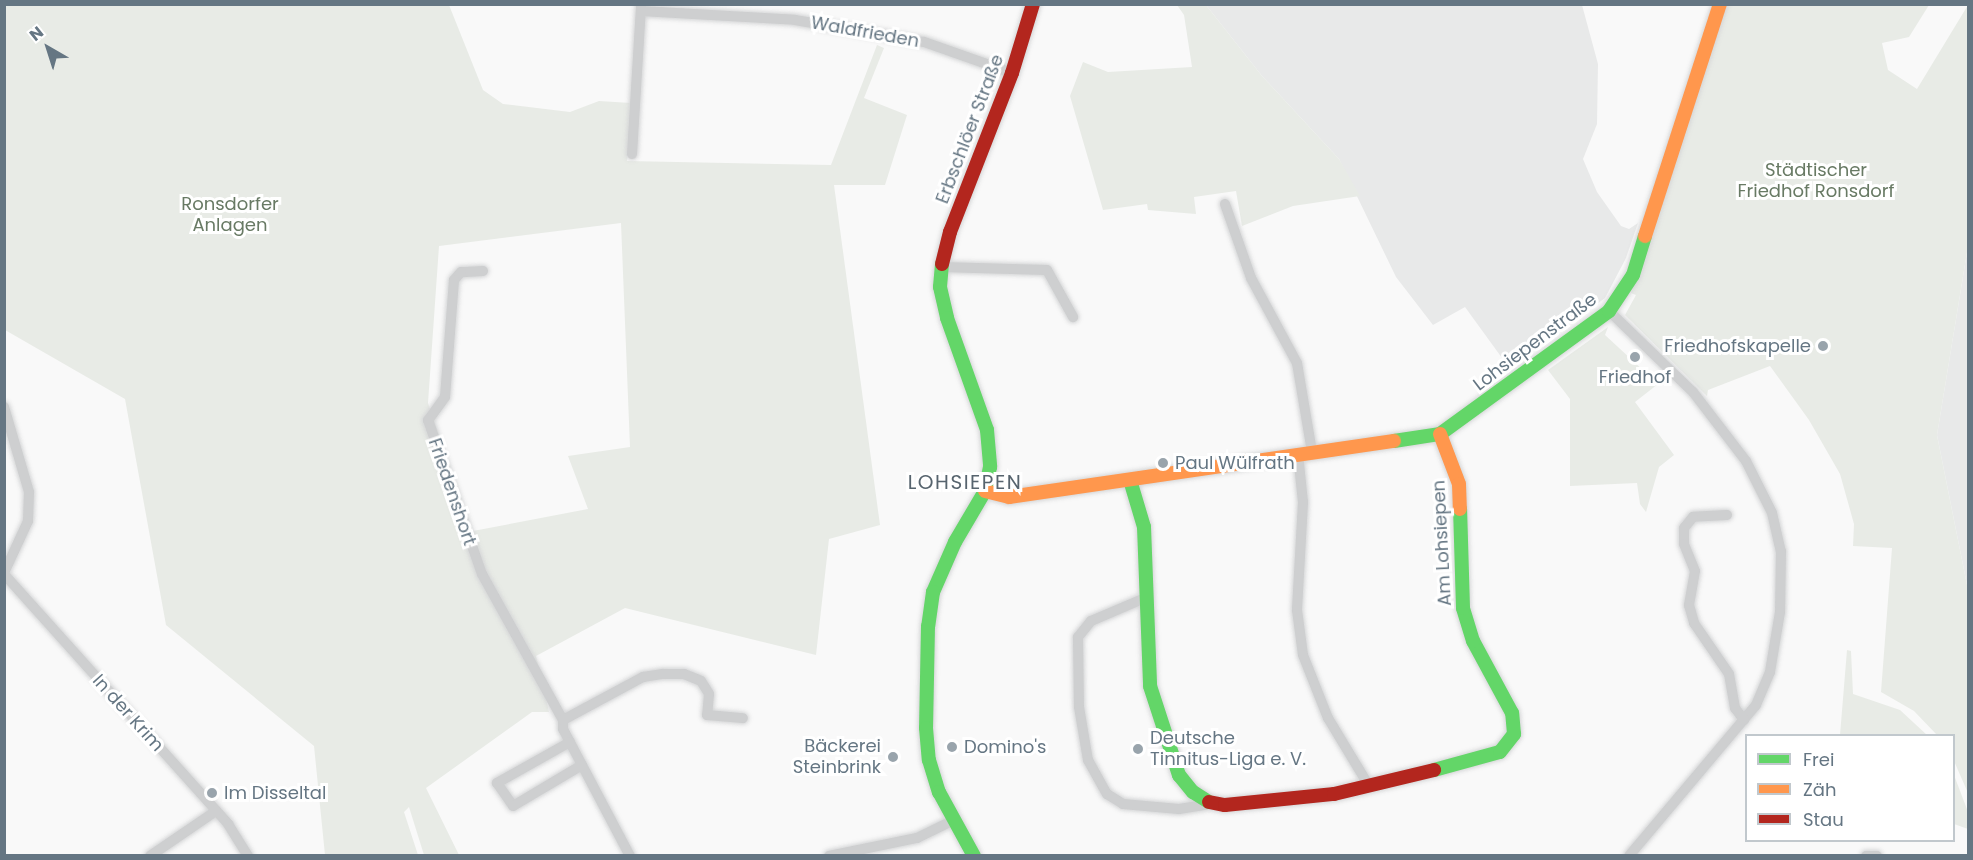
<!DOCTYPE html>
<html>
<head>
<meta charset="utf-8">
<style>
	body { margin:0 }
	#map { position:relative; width:1973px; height:860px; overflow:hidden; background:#f9f9f9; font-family:Poppins,sans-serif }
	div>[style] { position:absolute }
	.built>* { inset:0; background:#e8e9e9 }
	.green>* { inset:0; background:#e8ebe6 }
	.roads { filter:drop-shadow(0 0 2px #d5d6d7) drop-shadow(0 0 2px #d5d6d7) }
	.street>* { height:10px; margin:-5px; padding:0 5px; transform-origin:5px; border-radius:5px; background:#cecfd0 }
	.fast>* { height:14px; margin:-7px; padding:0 7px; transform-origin:7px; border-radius:7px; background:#63d668 }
	.slow>* { height:14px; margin:-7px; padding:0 7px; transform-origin:7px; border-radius:7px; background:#ff974d }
	.jam>* { height:14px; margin:-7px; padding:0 7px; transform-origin:7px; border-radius:7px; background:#b3261e }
	.dots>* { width:16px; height:16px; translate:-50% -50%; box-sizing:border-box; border:3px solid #fff; border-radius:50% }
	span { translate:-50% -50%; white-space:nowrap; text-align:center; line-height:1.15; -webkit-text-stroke:6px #fff; paint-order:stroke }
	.street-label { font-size:18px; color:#657683 }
	.park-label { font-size:18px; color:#687a64 }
	.poi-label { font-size:18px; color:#657683 }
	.right { translate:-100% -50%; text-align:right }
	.left { translate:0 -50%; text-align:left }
	.neighbourhood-label { font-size:20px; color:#57646e; letter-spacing:1.5px }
	.frame { position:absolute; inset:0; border:6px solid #657683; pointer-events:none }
	.legend { position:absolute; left:1745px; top:734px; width:210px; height:108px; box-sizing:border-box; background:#fff; border:2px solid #c1c8cd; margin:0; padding:8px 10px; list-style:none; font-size:18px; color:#657683 }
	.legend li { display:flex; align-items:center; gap:12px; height:30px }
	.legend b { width:30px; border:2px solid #c1c8cd }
	.north { position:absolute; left:18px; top:18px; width:60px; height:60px; -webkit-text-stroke:4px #fff; paint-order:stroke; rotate:321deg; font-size:16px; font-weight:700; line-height:24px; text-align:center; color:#657683 }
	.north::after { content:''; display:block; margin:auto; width:21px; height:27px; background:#657683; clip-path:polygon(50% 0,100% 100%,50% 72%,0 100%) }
</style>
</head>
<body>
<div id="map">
	<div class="built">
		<div style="clip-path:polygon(1206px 5px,1582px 5px,1598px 64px,1597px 124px,1583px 159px,1597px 192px,1621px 226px,1629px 229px,1638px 223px,1626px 258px,1605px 298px,1510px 369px,1465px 307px,1433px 325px,1396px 277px,1339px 159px,1262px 76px)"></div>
		<div style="clip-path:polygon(1968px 246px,1968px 590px,1937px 435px)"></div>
	</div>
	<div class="green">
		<div style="clip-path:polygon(evenodd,5px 5px,449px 5px,483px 90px,503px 104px,570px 112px,599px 101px,631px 103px,627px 161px,831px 165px,877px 45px,884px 48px,864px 98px,907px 115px,885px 185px,834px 185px,880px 525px,829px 539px,816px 655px,625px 608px,536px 656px,549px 712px,532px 712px,426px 788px,459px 855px,424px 855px,409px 807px,404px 812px,418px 855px,325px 855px,314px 746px,166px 625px,125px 399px,5px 330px,5px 5px,621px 223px,630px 447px,568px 456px,588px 509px,473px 531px,428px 403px,439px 246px,621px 223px)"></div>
		<div style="clip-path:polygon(1177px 5px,1206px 5px,1262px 76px,1339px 159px,1360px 196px,1293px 206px,1242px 226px,1236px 191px,1194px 197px,1196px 214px,1148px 210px,1147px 204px,1103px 210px,1070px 96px,1083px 62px,1108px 72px,1192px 67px,1184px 15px)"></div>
		<div style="clip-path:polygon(1726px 5px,1929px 5px,1909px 37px,1882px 43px,1888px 70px,1917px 89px,1968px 5px,1968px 246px,1937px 435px,1968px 590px,1968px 793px,1954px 761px,1954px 736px,1937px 735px,1914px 711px,1881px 692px,1892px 548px,1853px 546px,1854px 524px,1840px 474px,1809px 420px,1770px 366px,1708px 390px,1707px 396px,1625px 315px,1636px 295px,1631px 293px)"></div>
		<div style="clip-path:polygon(1608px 327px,1605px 335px,1658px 384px,1635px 402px,1674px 455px,1659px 467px,1646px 512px,1640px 504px,1637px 483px,1570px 486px,1570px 399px,1548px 370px)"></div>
		<div style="clip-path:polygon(1847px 650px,1851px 651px,1853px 694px,1900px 710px,1927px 735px,1840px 735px)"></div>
		<div style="clip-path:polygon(1954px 775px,1968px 812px,1968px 829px,1954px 824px)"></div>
	</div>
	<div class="roads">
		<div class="street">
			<div style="left:641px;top:11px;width:154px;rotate:3.3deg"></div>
			<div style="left:795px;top:20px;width:131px;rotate:9.7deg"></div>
			<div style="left:924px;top:42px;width:93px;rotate:19.4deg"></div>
			<div style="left:632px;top:154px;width:149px;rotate:-86.5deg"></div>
			<div style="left:1225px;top:204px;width:78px;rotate:70.6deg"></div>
			<div style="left:1251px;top:278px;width:97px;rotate:61.6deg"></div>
			<div style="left:1297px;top:363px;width:90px;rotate:80.4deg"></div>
			<div style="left:941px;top:267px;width:106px;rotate:1.6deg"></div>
			<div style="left:1047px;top:270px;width:54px;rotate:61deg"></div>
			<div style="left:483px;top:271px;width:22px;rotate:177deg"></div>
			<div style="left:461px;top:272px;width:11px;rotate:131deg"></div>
			<div style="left:454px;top:280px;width:117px;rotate:94.4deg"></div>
			<div style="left:445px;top:397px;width:29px;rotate:126deg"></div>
			<div style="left:428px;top:420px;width:163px;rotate:70.7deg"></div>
			<div style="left:482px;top:574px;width:167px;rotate:61deg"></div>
			<div style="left:563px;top:720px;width:9px;rotate:90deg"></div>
			<div style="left:563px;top:729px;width:144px;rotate:62.2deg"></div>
			<div style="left:1609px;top:311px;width:117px;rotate:44deg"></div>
			<div style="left:1693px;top:392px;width:87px;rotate:52.5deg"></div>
			<div style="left:1746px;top:461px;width:58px;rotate:63.4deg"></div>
			<div style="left:1772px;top:513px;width:39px;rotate:77deg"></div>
			<div style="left:1781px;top:551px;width:61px;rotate:90.9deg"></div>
			<div style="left:1780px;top:612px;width:61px;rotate:99.5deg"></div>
			<div style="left:1770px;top:672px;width:36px;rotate:113deg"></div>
			<div style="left:1756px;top:705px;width:197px;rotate:130.1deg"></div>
			<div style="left:4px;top:407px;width:89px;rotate:73.6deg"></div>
			<div style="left:29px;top:492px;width:29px;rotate:92deg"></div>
			<div style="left:28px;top:521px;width:57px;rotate:114.8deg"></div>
			<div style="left:1298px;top:454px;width:48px;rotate:84.1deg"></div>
			<div style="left:1303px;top:502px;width:108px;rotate:93.2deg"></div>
			<div style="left:1297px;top:610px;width:45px;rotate:82.4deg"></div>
			<div style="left:1303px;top:655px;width:68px;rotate:68.4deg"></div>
			<div style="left:1328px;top:718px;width:79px;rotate:58.9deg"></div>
			<div style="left:1727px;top:515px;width:34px;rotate:177deg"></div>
			<div style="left:1693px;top:517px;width:14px;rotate:129deg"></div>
			<div style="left:1684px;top:528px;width:16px;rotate:90deg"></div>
			<div style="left:1684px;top:544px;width:29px;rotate:68deg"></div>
			<div style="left:1695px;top:571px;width:35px;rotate:100deg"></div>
			<div style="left:1689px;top:605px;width:19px;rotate:74deg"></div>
			<div style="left:1694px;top:623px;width:62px;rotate:55.5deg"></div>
			<div style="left:1729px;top:674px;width:35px;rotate:80deg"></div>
			<div style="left:1735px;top:708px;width:15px;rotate:53deg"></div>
			<div style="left:4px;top:574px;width:336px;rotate:48.1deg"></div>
			<div style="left:228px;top:824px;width:38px;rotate:58deg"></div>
			<div style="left:1145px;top:598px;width:59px;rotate:156.9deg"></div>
			<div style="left:1091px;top:621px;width:21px;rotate:129deg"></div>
			<div style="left:1078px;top:637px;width:70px;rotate:89.2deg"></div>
			<div style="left:1079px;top:707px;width:54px;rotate:80.4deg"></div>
			<div style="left:1088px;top:760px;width:39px;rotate:61deg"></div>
			<div style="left:1107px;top:794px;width:19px;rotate:32deg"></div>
			<div style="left:1123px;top:804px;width:56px;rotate:5.1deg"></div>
			<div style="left:1179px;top:809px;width:33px;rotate:-9deg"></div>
			<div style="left:563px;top:720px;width:91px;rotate:-28.3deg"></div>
			<div style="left:643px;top:677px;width:20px;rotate:-9deg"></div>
			<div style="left:663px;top:674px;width:21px"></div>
			<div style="left:684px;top:674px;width:18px;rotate:22deg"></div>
			<div style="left:701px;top:681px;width:15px;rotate:58deg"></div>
			<div style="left:709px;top:694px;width:21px;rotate:95deg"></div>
			<div style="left:707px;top:715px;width:36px;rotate:5deg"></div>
			<div style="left:570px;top:742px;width:84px;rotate:150.7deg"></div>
			<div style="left:497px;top:783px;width:28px;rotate:55deg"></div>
			<div style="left:513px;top:806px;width:80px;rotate:-30.7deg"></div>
			<div style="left:150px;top:856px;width:80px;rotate:-34.3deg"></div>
			<div style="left:829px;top:856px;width:90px;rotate:-11.6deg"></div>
			<div style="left:917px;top:838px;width:41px;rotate:-25.9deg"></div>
			<div style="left:1866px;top:856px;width:11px"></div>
		</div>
		<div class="fast">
			<div style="left:942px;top:264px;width:23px;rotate:95deg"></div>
			<div style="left:940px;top:287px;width:32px;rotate:77deg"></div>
			<div style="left:947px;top:318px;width:119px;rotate:70.3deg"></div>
			<div style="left:987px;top:430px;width:37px;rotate:85deg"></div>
			<div style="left:990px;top:467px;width:25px;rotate:102deg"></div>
			<div style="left:985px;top:491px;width:59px;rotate:120.5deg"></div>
			<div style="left:955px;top:542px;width:55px;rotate:113.7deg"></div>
			<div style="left:933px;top:592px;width:34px;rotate:98deg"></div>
			<div style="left:928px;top:626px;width:102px;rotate:91.1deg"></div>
			<div style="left:926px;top:728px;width:32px;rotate:85deg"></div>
			<div style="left:929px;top:760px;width:34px;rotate:73deg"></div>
			<div style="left:939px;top:792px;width:73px;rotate:61.3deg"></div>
			<div style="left:1394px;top:441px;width:47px;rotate:-8.7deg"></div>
			<div style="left:1440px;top:434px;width:209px;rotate:-36deg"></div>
			<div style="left:1609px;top:311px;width:43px;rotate:-56.3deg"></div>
			<div style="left:1633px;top:275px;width:41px;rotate:-72.9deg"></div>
			<div style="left:1130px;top:480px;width:49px;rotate:73.4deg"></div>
			<div style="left:1144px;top:527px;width:159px;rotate:87.8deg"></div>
			<div style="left:1150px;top:686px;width:94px;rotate:72deg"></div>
			<div style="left:1179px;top:775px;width:22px;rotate:51deg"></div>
			<div style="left:1193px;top:792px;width:19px;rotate:32deg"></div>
			<div style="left:1434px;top:770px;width:68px;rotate:-15.3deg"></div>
			<div style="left:1500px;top:752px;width:23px;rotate:-52deg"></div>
			<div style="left:1514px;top:734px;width:21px;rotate:-95deg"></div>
			<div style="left:1512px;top:713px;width:82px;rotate:-118.4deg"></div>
			<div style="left:1473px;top:641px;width:34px;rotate:-107deg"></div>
			<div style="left:1463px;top:608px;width:99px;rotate:-91.7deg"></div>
		</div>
		<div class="slow">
			<div style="left:1645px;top:236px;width:244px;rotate:-72.1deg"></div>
			<div style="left:1440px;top:434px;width:53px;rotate:69.2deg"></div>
			<div style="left:1459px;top:484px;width:25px;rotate:88deg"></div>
			<div style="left:985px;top:491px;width:25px;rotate:14deg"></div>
			<div style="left:1009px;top:497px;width:389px;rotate:-8.3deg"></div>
		</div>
		<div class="jam">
			<div style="left:942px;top:264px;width:33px;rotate:-76deg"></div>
			<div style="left:950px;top:232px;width:171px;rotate:-68.7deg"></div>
			<div style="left:1012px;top:73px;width:72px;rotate:-73.1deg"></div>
			<div style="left:1209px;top:802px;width:16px;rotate:11deg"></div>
			<div style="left:1225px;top:805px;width:110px;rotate:-5.8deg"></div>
			<div style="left:1334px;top:794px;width:103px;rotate:-13.5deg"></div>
		</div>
	</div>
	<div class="dots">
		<div style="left:1823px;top:346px;background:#99a4ac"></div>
		<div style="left:1635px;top:357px;background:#99a4ac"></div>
		<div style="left:1163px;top:463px;background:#99a4ac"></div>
		<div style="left:952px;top:747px;background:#99a4ac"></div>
		<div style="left:1138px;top:749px;background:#99a4ac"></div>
		<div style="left:893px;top:757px;background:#99a4ac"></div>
		<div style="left:212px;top:793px;background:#99a4ac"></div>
	</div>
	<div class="street-label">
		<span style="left:865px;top:32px;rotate:10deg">Waldfrieden</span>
		<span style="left:970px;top:129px;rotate:-69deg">Erbschlöer Straße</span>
		<span style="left:1535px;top:342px;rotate:-37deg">Lohsiepenstraße</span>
		<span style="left:452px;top:492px;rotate:71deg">Friedenshort</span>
		<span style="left:1442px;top:543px;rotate:-93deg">Am Lohsiepen</span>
		<span style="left:128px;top:713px;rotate:48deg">In der Krim</span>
	</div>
	<div class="park-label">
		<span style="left:1816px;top:181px">Städtischer<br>Friedhof Ronsdorf</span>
		<span style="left:230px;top:215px">Ronsdorfer<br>Anlagen</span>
	</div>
	<div class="poi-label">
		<span class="right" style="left:1811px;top:346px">Friedhofskapelle</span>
		<span style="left:1635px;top:377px">Friedhof</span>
		<span class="left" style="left:1175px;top:463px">Paul Wülfrath</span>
		<span class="left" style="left:1150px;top:749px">Deutsche<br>Tinnitus-Liga e. V.</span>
		<span class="right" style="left:881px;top:757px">Bäckerei<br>Steinbrink</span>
		<span class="left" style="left:964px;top:747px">Domino's</span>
		<span class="left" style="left:224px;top:793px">Im Disseltal</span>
	</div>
	<div class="neighbourhood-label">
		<span style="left:965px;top:482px">LOHSIEPEN</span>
	</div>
	<div class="frame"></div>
	<ul class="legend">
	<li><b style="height:8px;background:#63d668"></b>Frei</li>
	<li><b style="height:8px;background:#ff974d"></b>Zäh</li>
	<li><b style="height:8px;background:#b3261e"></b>Stau</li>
	</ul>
	<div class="north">N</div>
</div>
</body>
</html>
